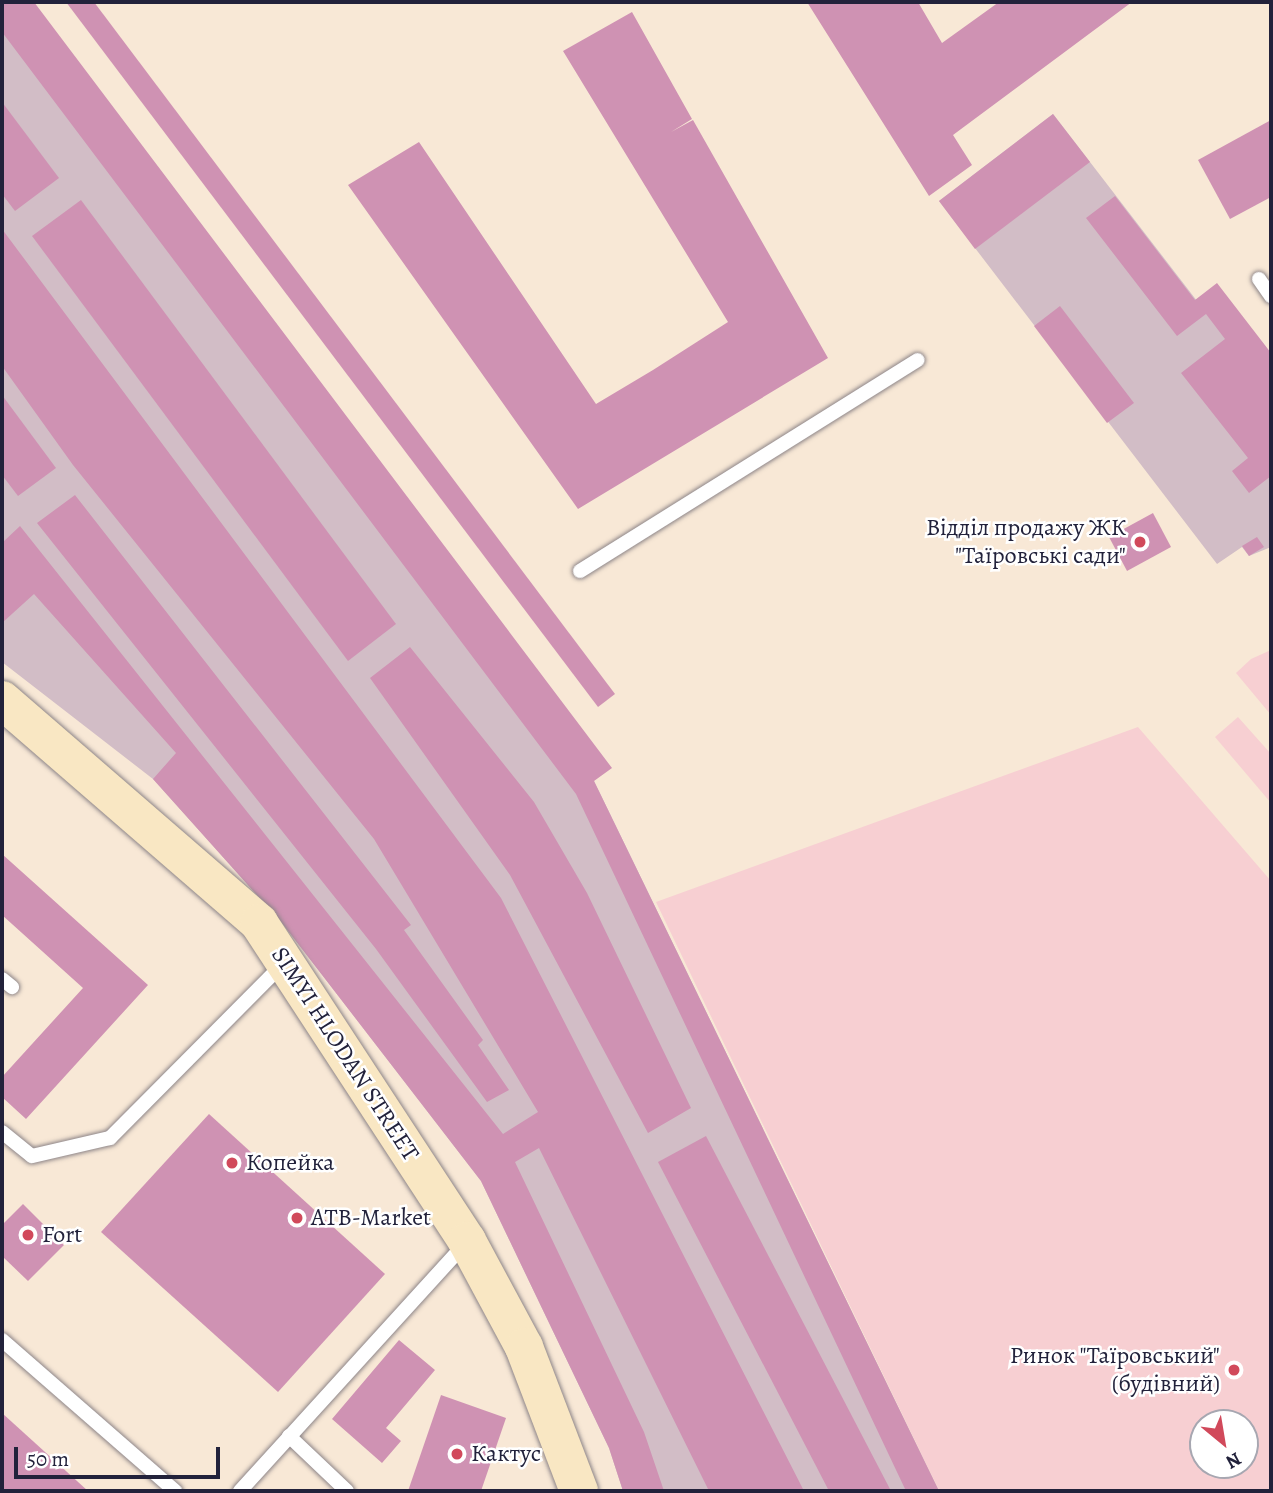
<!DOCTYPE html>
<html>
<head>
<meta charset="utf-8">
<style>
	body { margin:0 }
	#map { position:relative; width:1273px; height:1493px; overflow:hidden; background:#f8e8d6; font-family:Alegreya,serif }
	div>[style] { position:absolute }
	.built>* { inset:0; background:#f7cfd2 }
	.industrial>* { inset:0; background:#d2bdc6 }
	.building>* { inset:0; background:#cf92b3 }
	.roads { filter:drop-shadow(0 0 2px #8d8588) drop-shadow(0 0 2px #8d8588) }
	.lane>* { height:14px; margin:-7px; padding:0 7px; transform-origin:7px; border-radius:7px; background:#fff }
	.secondary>* { height:38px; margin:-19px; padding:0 19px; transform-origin:19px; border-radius:19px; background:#f9e7c3 }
	.dots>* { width:19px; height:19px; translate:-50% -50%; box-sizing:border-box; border:4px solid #fff; border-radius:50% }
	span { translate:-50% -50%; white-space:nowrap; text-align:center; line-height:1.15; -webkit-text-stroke:5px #fff; paint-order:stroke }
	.poi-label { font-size:24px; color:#22223b }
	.right { translate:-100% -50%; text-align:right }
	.left { translate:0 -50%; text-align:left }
	.street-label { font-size:24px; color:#22223b }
	.frame { position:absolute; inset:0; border:4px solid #22223b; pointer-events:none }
	.north { position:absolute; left:1189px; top:1409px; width:70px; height:70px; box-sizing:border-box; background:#fff; border:2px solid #a7a7b1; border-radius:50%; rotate:150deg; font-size:19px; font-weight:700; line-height:28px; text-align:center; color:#22223b }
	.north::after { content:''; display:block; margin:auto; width:24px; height:32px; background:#d1495b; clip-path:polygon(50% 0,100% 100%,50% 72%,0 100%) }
	.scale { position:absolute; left:14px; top:1447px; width:206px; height:32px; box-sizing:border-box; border:4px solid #22223b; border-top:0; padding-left:9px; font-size:21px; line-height:24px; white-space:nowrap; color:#22223b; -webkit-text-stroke:5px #fff; paint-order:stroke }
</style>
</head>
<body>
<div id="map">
	<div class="built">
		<div style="clip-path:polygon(1271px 650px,1271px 715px,1236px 673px,1251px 659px)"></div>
		<div style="clip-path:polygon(1238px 717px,1271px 754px,1271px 803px,1215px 737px)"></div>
		<div style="clip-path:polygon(evenodd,1138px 727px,1271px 881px,1271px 1491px,939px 1491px,656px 902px,1138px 727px,1203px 1423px,1245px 1423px,1245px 1465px,1203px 1465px,1203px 1423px)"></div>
	</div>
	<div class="industrial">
		<div style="clip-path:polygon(2px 2px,6px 2px,594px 781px,939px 1491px,623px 1491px,609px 1448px,481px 1181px,282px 923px,153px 779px,2px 662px)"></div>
		<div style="clip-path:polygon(1053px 114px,1271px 397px,1271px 547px,1249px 556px,1242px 547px,1217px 564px,939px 201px)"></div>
	</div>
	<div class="building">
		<div style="clip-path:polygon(2px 2px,34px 2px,612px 768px,594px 781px,939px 1491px,906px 1491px,576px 794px,2px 32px)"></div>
		<div style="clip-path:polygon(66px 2px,94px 2px,615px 694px,598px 707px)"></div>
		<div style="clip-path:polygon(807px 2px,918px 2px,942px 43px,999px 2px,1132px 2px,953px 135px,972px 165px,929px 196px)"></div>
		<div style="clip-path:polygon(632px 12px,692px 119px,671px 132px,693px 120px,828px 358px,578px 509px,348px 185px,419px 142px,596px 404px,653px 370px,728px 322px,563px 51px)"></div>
		<div style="clip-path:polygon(2px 102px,59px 178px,15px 211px,2px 194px)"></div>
		<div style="clip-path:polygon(1053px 114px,1090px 162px,975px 249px,939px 201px)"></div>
		<div style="clip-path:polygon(1271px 120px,1271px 197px,1230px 219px,1198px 160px)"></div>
		<div style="clip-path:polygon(1115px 196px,1195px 300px,1217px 283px,1271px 353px,1271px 476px,1249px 493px,1232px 471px,1248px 458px,1181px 373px,1225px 339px,1206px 314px,1177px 336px,1086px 218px)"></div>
		<div style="clip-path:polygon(81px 200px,396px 624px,348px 661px,32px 236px)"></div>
		<div style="clip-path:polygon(2px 229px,501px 898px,804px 1491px,709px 1491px,539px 1148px,515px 1162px,644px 1432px,664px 1491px,623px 1491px,609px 1448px,481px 1181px,282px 923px,153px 779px,176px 753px,34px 594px,2px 623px,2px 543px,20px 526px,503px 1134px,538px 1112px,374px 839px,73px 465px,2px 366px)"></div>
		<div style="clip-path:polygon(1060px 306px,1134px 403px,1107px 423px,1034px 326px)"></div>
		<div style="clip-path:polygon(2px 395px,56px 468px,18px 496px,2px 475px)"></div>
		<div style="clip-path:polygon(75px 495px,411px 925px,404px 930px,483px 1040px,478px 1045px,509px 1090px,487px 1102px,376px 949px,37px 523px)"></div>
		<div style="clip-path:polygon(1153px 513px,1171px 547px,1127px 571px,1109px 537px)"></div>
		<div style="clip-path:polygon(1257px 537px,1264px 547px,1249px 556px,1242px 546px)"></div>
		<div style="clip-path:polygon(410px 647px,534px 802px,587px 893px,691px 1108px,648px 1133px,510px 875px,370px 678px)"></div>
		<div style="clip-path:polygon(2px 854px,148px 985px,26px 1119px,2px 1097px,2px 1077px,83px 988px,2px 915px)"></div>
		<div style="clip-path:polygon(209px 1114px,385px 1274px,278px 1392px,101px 1232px)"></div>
		<div style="clip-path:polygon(706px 1136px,891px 1491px,829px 1491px,658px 1162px)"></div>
		<div style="clip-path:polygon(23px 1204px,64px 1245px,28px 1281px,2px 1256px,2px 1225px)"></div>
		<div style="clip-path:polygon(399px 1340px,435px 1370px,386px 1428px,401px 1441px,382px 1463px,332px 1419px)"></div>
		<div style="clip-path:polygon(441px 1395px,506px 1418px,481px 1491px,408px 1491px)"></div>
		<div style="clip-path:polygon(2px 1413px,88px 1491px,2px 1491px)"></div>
	</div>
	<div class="roads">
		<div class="lane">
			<div style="left:1259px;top:279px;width:21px;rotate:55deg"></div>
			<div style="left:580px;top:571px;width:398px;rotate:-32deg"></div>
			<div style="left:2px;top:979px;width:13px;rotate:39deg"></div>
			<div style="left:2px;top:1132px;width:38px;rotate:39deg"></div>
			<div style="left:32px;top:1156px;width:80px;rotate:-13deg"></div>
			<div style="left:110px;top:1138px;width:248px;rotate:-45.2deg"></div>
			<div style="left:2px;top:1340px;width:230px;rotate:41.1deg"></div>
			<div style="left:289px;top:1436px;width:80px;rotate:43.5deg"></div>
			<div style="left:240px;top:1491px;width:334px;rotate:-47.7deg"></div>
		</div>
		<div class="secondary">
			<div style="left:2px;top:700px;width:340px;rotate:40.9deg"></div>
			<div style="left:259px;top:923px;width:380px;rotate:56.8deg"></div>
			<div style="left:467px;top:1241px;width:120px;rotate:61.7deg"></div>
			<div style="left:524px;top:1347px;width:154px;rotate:69.1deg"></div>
		</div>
	</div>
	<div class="dots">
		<div style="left:1140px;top:542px;background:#d1495b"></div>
		<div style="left:232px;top:1163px;background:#d1495b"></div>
		<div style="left:297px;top:1218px;background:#d1495b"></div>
		<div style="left:28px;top:1235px;background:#d1495b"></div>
		<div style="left:1234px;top:1370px;background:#d1495b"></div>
		<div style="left:457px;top:1454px;background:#d1495b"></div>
	</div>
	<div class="poi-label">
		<span class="right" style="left:1126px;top:542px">Відділ продажу ЖК<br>"Таїровські сади"</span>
		<span class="left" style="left:246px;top:1163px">Копейка</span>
		<span class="left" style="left:311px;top:1218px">ATB-Market</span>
		<span class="left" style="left:42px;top:1235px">Fort</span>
		<span class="right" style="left:1220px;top:1370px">Ринок "Таїровський"<br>(будівний)</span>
		<span class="left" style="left:471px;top:1454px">Кактус</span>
	</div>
	<div class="street-label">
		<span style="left:345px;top:1054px;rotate:57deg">SIMYI HLODAN STREET</span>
	</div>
	<div class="frame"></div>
	<div class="north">N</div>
	<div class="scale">50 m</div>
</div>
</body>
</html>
